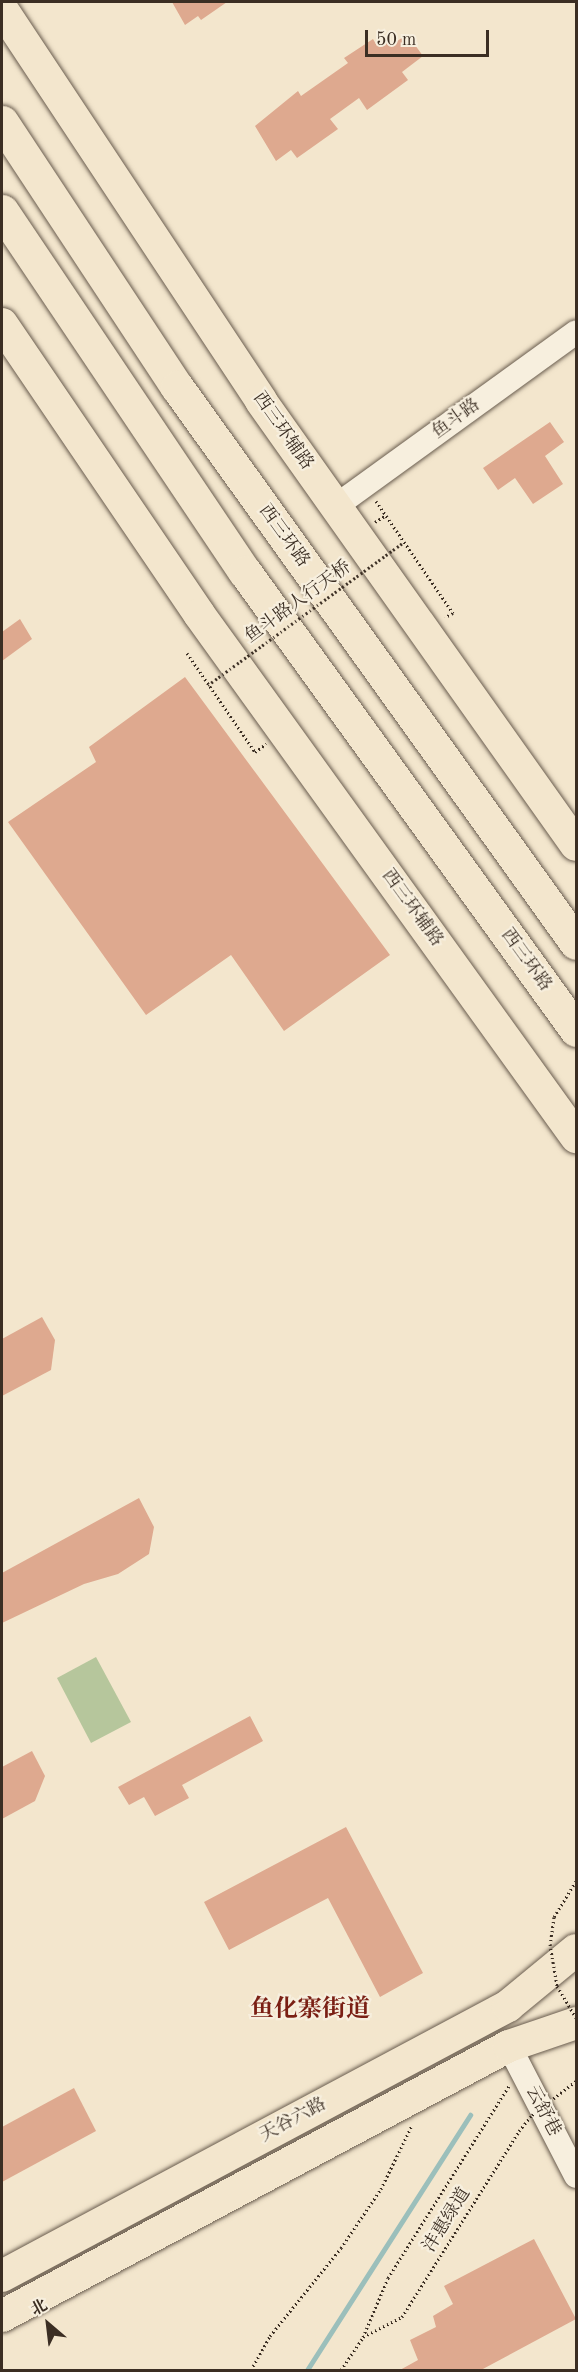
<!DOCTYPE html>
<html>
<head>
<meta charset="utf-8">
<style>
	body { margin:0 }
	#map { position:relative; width:578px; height:2372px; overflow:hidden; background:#f3e6cd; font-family:"Old Standard TT","Noto Serif SC",serif }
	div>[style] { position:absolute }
	.green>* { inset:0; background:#b6c69c }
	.stream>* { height:5px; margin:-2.5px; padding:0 2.5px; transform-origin:2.5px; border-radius:2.5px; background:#9bbfbb }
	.building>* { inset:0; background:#dea98f }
	.path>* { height:3px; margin-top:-1.5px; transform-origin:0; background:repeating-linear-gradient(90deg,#3b2e23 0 1.5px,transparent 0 4.5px) }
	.roads { filter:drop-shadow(0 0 2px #695c4e) drop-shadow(0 0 2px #695c4e) }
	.minor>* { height:24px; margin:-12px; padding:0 12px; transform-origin:12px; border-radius:12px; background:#f7efde }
	.major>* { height:32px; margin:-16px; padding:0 16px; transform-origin:16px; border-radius:16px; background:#f3e6cd }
	.highway>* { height:33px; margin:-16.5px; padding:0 16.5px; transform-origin:16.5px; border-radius:16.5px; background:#f3e6cd }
	.path-bridge>* { height:3px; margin-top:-1.5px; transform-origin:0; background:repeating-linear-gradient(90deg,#3b2e23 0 1.5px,transparent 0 4.5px) }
	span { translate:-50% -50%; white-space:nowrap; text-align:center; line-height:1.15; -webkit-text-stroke:4.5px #f7efde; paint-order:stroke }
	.street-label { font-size:18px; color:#3b2e23 }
	.district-label { font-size:24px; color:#7a1f14; font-weight:700 }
	.frame { position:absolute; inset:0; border:3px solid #3b2e23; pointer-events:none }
	.north { position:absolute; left:18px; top:2294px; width:60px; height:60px; -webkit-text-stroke:4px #f7efde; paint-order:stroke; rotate:332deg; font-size:16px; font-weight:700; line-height:24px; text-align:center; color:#3b2e23 }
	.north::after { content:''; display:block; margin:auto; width:21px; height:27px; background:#3b2e23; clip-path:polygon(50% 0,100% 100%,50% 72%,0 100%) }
	.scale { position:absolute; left:365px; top:30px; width:124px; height:27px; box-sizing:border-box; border:3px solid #3b2e23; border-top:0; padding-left:8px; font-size:18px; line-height:21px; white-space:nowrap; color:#3b2e23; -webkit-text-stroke:4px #f7efde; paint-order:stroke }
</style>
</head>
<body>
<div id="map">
	<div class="green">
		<div style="clip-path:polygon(96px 1657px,131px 1722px,91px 1743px,57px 1678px)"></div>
	</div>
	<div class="stream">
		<div style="left:307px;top:2370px;width:303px;rotate:-57.4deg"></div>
	</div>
	<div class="building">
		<div style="clip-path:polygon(172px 2px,227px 2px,201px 20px,198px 16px,185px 25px)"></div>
		<div style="clip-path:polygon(407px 34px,423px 56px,402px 72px,408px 80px,367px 110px,359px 98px,330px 119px,338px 129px,297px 158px,291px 150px,276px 161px,255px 126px,298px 91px,301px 96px,348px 63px,344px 58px,373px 39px,377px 46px,388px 38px,392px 45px)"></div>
		<div style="clip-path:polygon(550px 422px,564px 442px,545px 456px,563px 484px,533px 504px,515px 478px,498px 490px,483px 468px)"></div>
		<div style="clip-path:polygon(20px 619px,32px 639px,2px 661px,2px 632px)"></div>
		<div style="clip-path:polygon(185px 677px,390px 955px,284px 1031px,231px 955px,146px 1015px,8px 822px,96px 762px,89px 747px)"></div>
		<div style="clip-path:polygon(42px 1317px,55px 1340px,51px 1370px,2px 1396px,2px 1339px)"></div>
		<div style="clip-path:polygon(139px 1498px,154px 1527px,149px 1554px,118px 1574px,84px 1584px,2px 1623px,2px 1573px)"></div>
		<div style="clip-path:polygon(250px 1716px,263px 1741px,182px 1785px,189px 1798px,155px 1816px,144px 1797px,129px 1805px,118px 1787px)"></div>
		<div style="clip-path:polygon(32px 1751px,45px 1776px,35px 1801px,2px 1819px,2px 1767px)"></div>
		<div style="clip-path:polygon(346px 1827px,423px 1973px,380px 1997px,328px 1898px,229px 1950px,204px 1902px)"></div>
		<div style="clip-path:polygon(74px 2088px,96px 2131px,2px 2182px,2px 2127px)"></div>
		<div style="clip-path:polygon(534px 2239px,576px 2319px,481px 2370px,400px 2370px,418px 2360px,410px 2340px,436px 2327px,433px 2316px,453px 2304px,444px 2286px)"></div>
	</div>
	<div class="path">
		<div style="left:376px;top:501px;width:136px;rotate:55.5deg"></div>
		<div style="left:453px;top:613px;width:9px;rotate:153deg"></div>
		<div style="left:375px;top:522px;width:13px;rotate:-32deg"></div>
		<div style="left:187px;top:653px;width:120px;rotate:55.5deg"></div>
		<div style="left:255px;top:752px;width:14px;rotate:-36deg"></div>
		<div style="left:251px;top:2370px;width:39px;rotate:-61deg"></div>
		<div style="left:270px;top:2336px;width:113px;rotate:-51.1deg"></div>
		<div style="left:341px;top:2248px;width:71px;rotate:-55.9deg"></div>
		<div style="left:381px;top:2189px;width:71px;rotate:-64.2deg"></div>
		<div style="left:341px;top:2370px;width:40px;rotate:-56deg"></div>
		<div style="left:363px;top:2337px;width:64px;rotate:-67deg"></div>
		<div style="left:388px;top:2278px;width:227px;rotate:-57.8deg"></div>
	</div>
	<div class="roads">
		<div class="minor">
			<div style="left:336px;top:506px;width:296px;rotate:-35.9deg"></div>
			<div style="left:509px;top:2046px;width:146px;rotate:62.7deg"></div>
		</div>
		<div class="major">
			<div style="left:2px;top:9px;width:470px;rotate:56.5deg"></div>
			<div style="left:261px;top:401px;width:544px;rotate:54.65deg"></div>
			<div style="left:2px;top:324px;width:351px;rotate:55.8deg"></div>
			<div style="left:199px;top:614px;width:645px;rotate:54.21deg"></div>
			<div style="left:2px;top:2276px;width:574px;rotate:-28.08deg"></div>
			<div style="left:508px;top:2006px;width:88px;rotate:-39.5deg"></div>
			<div style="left:2px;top:2316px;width:574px;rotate:-28.04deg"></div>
			<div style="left:509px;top:2046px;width:71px;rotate:-18.9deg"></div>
		</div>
		<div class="highway">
			<div style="left:2px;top:122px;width:318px;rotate:56.6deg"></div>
			<div style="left:177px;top:387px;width:684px;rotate:54.34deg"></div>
			<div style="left:2px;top:211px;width:435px;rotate:56.1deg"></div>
			<div style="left:245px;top:572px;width:565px;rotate:54.14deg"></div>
		</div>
	</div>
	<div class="path-bridge">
		<div style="left:208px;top:685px;width:243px;rotate:-36.1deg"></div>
		<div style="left:576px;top:1881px;width:42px;rotate:121.4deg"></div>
		<div style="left:554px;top:1917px;width:27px;rotate:98deg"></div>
		<div style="left:550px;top:1944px;width:43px;rotate:80.5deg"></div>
		<div style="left:557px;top:1986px;width:37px;rotate:59deg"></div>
		<div style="left:363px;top:2337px;width:44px;rotate:-27.1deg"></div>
		<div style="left:402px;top:2317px;width:220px;rotate:-57.8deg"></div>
		<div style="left:519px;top:2131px;width:21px;rotate:-51deg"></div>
		<div style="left:532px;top:2115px;width:56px;rotate:-37.7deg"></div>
	</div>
	<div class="street-label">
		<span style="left:456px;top:419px;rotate:-36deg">鱼斗路</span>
		<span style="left:283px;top:431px;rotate:55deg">西三环辅路</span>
		<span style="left:284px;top:536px;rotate:54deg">西三环路</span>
		<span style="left:298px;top:602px;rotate:-36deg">鱼斗路人行天桥</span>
		<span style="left:412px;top:908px;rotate:54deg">西三环辅路</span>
		<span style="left:526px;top:960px;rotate:54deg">西三环路</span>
		<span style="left:543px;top:2111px;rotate:62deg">云舒巷</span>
		<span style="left:293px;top:2120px;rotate:-28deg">天谷六路</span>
		<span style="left:447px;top:2220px;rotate:-58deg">沣惠绿道</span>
	</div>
	<div class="district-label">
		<span style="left:310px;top:2011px">鱼化寨街道</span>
	</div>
	<div class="frame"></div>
	<div class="north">北</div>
	<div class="scale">50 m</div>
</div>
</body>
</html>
